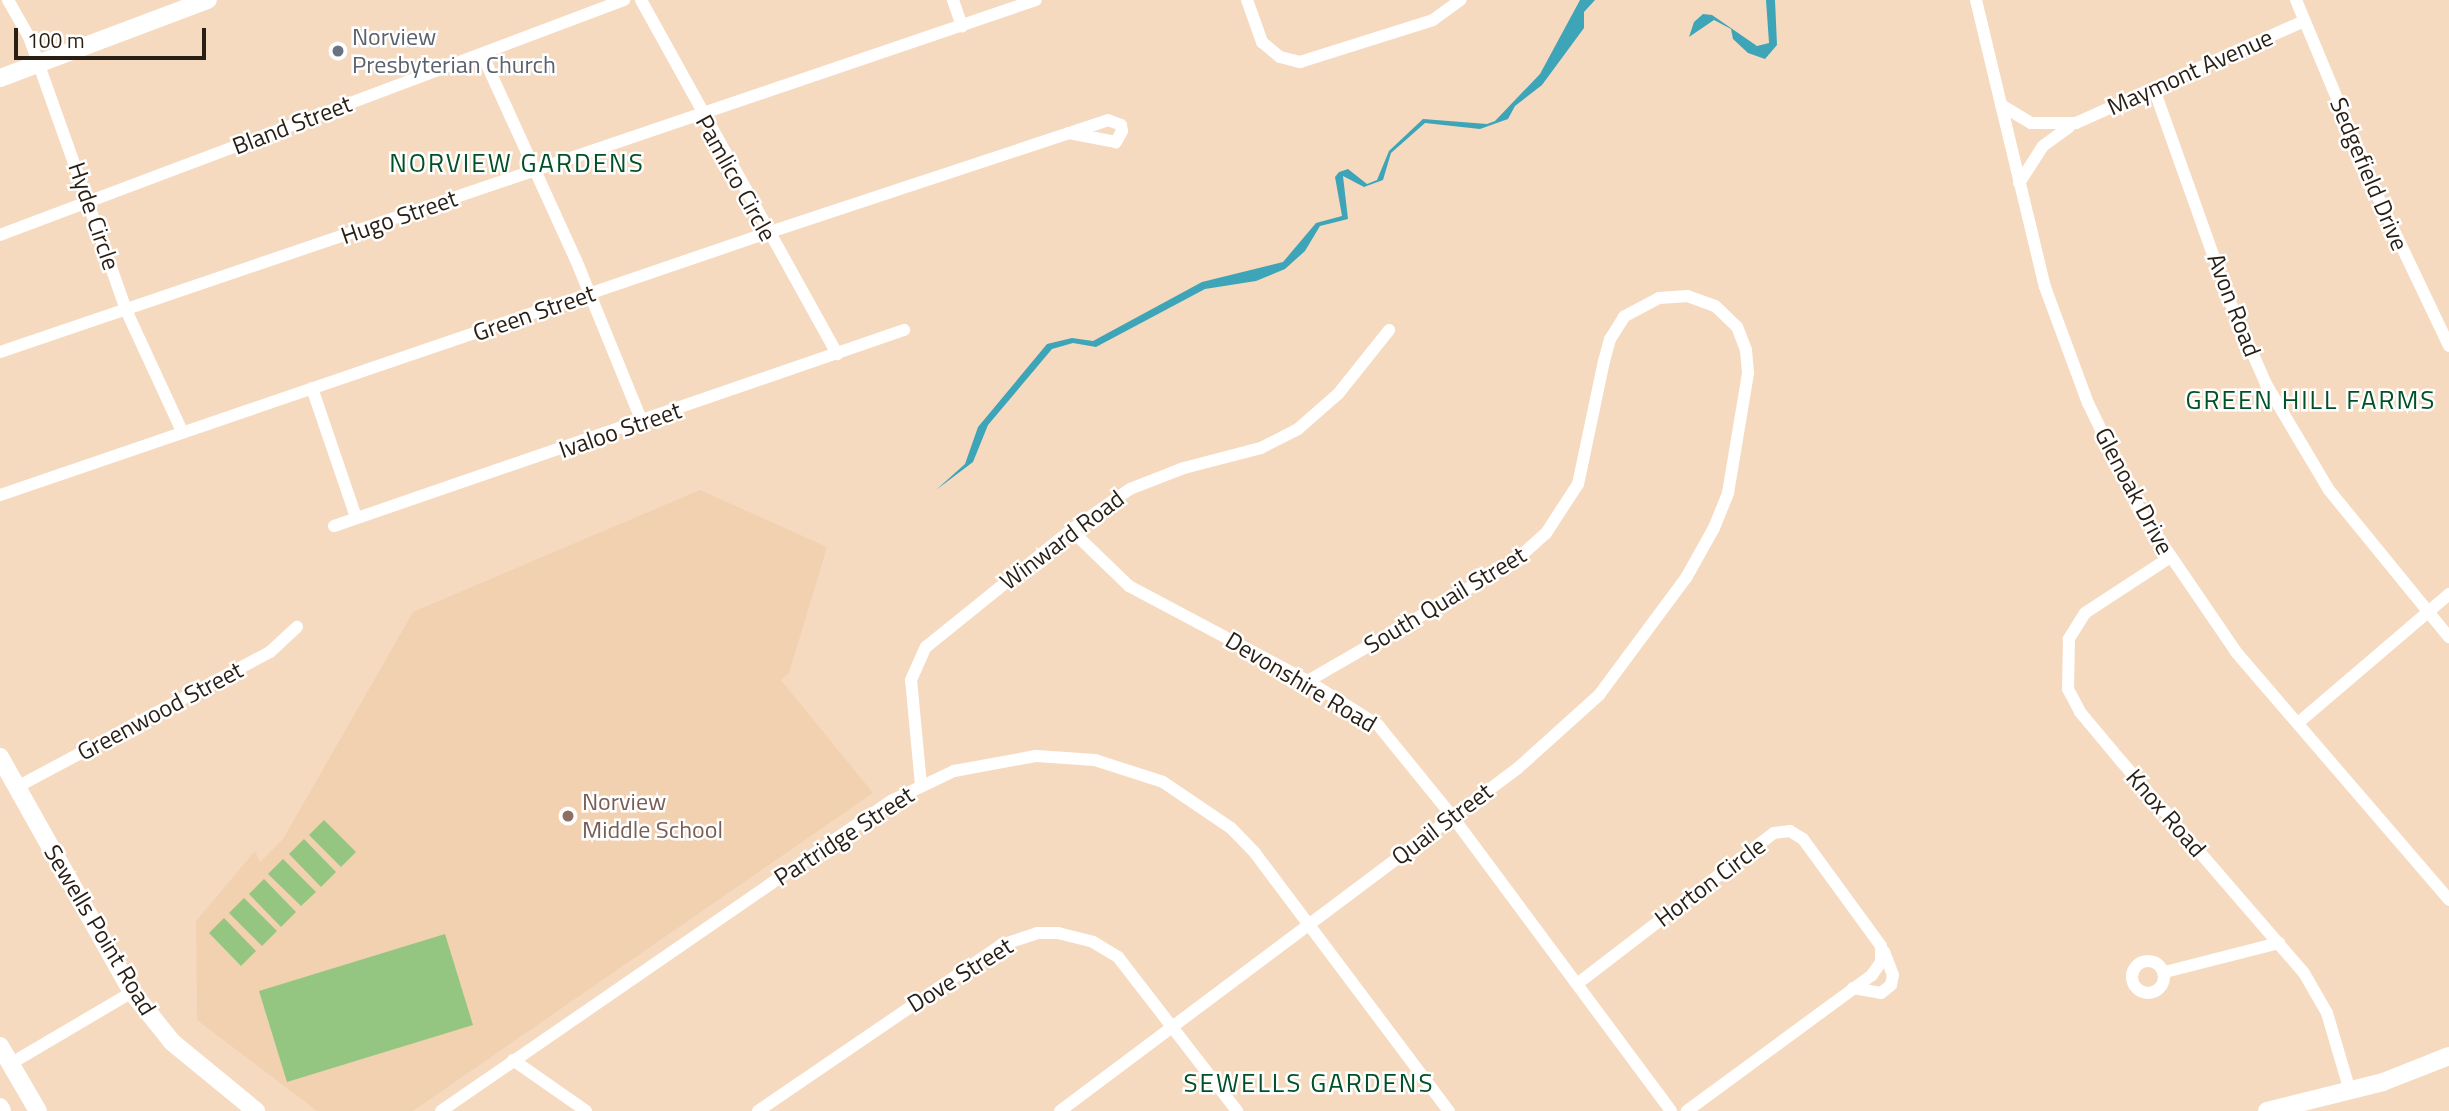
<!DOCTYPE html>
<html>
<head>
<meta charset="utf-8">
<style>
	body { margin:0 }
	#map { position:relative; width:2449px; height:1111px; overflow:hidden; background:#f5dac0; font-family:"Titillium Web",sans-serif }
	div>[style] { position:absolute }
	.built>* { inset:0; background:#f2d1b1 }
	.green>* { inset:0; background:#95c681 }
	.water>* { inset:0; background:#3da5b7 }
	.street>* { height:12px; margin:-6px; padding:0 6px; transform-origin:6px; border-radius:6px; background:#fff }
	.street>.ring { margin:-6px; padding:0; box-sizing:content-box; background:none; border:12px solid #fff; border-radius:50% }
	.secondary>* { height:18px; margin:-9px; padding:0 9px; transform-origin:9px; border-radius:9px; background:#fff }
	.dots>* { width:19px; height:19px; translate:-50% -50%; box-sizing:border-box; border:4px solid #fff; border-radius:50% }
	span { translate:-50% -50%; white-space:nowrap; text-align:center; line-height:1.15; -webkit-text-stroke:5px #fff; paint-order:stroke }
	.worship-label { font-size:24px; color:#5b616d }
	.left { translate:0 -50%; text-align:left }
	.street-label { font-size:24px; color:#281e14 }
	.education-label { font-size:24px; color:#785e54 }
	.neighbourhood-label { font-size:26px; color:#005127; letter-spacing:2px }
	.scale { position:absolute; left:14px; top:28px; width:192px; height:32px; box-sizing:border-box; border:4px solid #281e14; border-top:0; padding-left:9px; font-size:21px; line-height:24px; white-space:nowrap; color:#281e14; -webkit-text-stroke:5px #fff; paint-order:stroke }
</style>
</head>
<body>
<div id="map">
	<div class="built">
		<div style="clip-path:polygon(700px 490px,827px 547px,789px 673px,781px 680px,873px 793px,413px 1111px,317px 1111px,197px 1020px,196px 921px,255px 851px,260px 862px,283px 839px,413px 612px)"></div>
	</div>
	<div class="green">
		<div style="clip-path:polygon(324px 820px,356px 852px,341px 867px,309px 835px)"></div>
		<div style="clip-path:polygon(304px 839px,336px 872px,321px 887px,289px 854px)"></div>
		<div style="clip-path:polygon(283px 859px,316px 892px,301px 906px,268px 874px)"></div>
		<div style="clip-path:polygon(264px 879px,296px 912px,281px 927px,249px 894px)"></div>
		<div style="clip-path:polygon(244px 898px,277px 931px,262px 946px,229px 913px)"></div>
		<div style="clip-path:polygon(224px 918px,256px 951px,241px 966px,209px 933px)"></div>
		<div style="clip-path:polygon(445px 934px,473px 1025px,287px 1082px,259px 991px)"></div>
	</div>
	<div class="water">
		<div style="clip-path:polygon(1580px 0,1595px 0,1584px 12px,1584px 28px,1542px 85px,1515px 106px,1508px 119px,1480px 129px,1425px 123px,1391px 153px,1383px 180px,1364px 187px,1343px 176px,1348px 219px,1320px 226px,1305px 251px,1285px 269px,1256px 281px,1205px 289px,1096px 347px,1073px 343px,1052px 349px,988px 425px,973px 462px,936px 490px,965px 464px,978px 427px,1047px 344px,1072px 338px,1093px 341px,1202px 282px,1283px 262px,1316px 223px,1342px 216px,1335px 177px,1339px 172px,1348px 169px,1367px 184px,1377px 180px,1389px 151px,1423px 119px,1487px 124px,1495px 121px,1540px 74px)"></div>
		<div style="clip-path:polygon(1766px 0,1775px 0,1777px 45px,1765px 59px,1748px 53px,1733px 39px,1731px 29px,1714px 20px,1689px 37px,1694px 22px,1703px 14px,1712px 15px,1757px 46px,1769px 43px)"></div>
	</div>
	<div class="street">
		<div style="left:8px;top:0;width:43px;rotate:60.4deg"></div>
		<div style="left:29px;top:37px;width:290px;rotate:70.4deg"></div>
		<div style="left:126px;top:310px;width:133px;rotate:65.2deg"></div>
		<div style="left:641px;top:0;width:405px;rotate:61deg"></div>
		<div style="left:953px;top:0;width:28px;rotate:71deg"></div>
		<div style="left:1247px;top:0;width:45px;rotate:70.3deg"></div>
		<div style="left:1262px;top:42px;width:23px;rotate:40deg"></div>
		<div style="left:1280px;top:57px;width:21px;rotate:14deg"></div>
		<div style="left:1300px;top:62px;width:139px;rotate:-17.5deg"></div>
		<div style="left:1433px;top:20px;width:34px;rotate:-36deg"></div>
		<div style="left:1976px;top:0;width:295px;rotate:76.5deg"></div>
		<div style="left:2045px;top:287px;width:124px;rotate:69.7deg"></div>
		<div style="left:2088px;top:403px;width:123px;rotate:64.1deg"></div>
		<div style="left:2142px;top:514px;width:167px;rotate:55.7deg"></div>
		<div style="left:2236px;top:652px;width:327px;rotate:49.3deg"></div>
		<div style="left:2296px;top:0;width:213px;rotate:67.4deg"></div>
		<div style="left:2378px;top:197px;width:165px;rotate:64.5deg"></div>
		<div style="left:482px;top:54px;width:226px;rotate:65.5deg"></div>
		<div style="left:576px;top:260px;width:175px;rotate:67.8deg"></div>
		<div style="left:2154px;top:89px;width:226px;rotate:70.4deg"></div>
		<div style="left:2230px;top:302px;width:90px;rotate:66.3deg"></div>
		<div style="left:2266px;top:384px;width:123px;rotate:59.3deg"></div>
		<div style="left:2329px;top:490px;width:190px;rotate:50.8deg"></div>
		<div style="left:2001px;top:105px;width:35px;rotate:31deg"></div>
		<div style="left:2031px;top:123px;width:45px"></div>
		<div style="left:2076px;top:123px;width:250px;rotate:-24.1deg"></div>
		<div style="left:2019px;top:183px;width:44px;rotate:-57deg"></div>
		<div style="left:2043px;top:146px;width:32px;rotate:-36deg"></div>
		<div style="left:0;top:235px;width:667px;rotate:-20.64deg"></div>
		<div style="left:0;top:352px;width:1094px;rotate:-18.77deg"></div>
		<div style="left:312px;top:388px;width:136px;rotate:71.2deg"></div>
		<div style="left:0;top:495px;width:811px;rotate:-18.86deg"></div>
		<div style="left:767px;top:233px;width:359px;rotate:-18.3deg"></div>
		<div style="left:1108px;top:120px;width:14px;rotate:21deg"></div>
		<div style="left:1121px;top:125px;width:6px;rotate:81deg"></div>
		<div style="left:1122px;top:131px;width:13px;rotate:119deg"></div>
		<div style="left:1116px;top:142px;width:48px;rotate:-169.2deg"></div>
		<div style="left:334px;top:526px;width:603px;rotate:-18.98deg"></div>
		<div style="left:1071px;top:530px;width:81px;rotate:44deg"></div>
		<div style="left:1129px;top:586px;width:203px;rotate:28deg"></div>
		<div style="left:1308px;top:681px;width:83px;rotate:32.2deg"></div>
		<div style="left:1378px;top:725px;width:117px;rotate:50.9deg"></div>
		<div style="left:1452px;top:816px;width:367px;rotate:53.4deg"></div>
		<div style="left:2169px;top:558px;width:100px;rotate:146.8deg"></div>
		<div style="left:2085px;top:613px;width:31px;rotate:122deg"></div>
		<div style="left:2069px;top:639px;width:50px;rotate:91.1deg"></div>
		<div style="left:2068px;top:689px;width:26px;rotate:62deg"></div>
		<div style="left:2080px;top:712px;width:64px;rotate:50.1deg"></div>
		<div style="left:2121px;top:761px;width:280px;rotate:49.2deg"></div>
		<div style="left:2304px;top:973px;width:46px;rotate:60.1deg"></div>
		<div style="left:2327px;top:1013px;width:81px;rotate:73.6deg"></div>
		<div style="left:2298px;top:723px;width:199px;rotate:-40.5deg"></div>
		<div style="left:921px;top:785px;width:105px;rotate:-95.4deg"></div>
		<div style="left:911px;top:680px;width:36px;rotate:-66deg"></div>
		<div style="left:926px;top:647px;width:186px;rotate:-38.9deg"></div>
		<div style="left:1071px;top:530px;width:72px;rotate:-34.8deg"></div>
		<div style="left:1130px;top:489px;width:58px;rotate:-21.3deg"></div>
		<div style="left:1184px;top:468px;width:80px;rotate:-14.6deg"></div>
		<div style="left:1261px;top:448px;width:42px;rotate:-27.2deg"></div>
		<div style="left:1298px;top:429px;width:53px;rotate:-41.2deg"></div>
		<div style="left:1338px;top:394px;width:82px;rotate:-51.4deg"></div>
		<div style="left:17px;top:787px;width:287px;rotate:-28.1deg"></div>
		<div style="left:270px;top:652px;width:37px;rotate:-43deg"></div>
		<div class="ring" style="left:2132px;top:961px;width:20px;height:20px"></div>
		<div style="left:2165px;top:972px;width:118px;rotate:-14.3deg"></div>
		<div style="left:1577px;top:984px;width:248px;rotate:-37.5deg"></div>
		<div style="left:1774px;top:833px;width:16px;rotate:-7deg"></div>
		<div style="left:1790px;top:831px;width:15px;rotate:32deg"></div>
		<div style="left:1803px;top:839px;width:132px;rotate:53.9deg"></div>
		<div style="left:1881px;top:946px;width:16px;rotate:90deg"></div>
		<div style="left:1881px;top:962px;width:16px;rotate:125deg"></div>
		<div style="left:1872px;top:975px;width:230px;rotate:143.7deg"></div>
		<div style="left:1853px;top:988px;width:28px;rotate:10deg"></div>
		<div style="left:1881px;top:993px;width:13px;rotate:-39deg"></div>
		<div style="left:1891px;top:985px;width:10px;rotate:-79deg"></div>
		<div style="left:1893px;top:975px;width:25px;rotate:-111deg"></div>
		<div style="left:513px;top:1060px;width:89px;rotate:34.9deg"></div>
		<div style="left:10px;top:1064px;width:142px;rotate:-30.5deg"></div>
		<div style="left:441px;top:1111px;width:546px;rotate:-34.56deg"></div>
		<div style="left:891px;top:801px;width:70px;rotate:-25.5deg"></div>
		<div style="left:954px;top:771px;width:83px;rotate:-10.4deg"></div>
		<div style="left:1036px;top:756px;width:59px;rotate:3.9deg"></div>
		<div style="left:1095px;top:760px;width:71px;rotate:17.9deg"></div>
		<div style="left:1163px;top:782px;width:82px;rotate:34.1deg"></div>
		<div style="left:1231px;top:828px;width:35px;rotate:46deg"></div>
		<div style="left:1255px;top:853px;width:323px;rotate:53.1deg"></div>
		<div style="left:758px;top:1111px;width:294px;rotate:-34.3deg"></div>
		<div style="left:1001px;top:945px;width:38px;rotate:-18deg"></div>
		<div style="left:1037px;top:933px;width:21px"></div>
		<div style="left:1058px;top:933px;width:36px;rotate:14deg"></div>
		<div style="left:1093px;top:942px;width:29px;rotate:31deg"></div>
		<div style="left:1118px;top:957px;width:195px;rotate:52.3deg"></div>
		<div style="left:1060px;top:1111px;width:572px;rotate:-36.83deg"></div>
		<div style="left:1518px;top:768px;width:109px;rotate:-42deg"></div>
		<div style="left:1599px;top:695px;width:146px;rotate:-53.4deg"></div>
		<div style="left:1686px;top:578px;width:57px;rotate:-60.8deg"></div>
		<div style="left:1714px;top:528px;width:38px;rotate:-68deg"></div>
		<div style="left:1728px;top:493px;width:122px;rotate:-80.5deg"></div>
		<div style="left:1748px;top:373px;width:23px;rotate:-95deg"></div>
		<div style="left:1746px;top:350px;width:25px;rotate:-111deg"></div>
		<div style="left:1737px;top:327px;width:30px;rotate:-136deg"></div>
		<div style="left:1715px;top:306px;width:29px;rotate:-160deg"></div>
		<div style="left:1688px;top:296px;width:29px;rotate:176deg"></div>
		<div style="left:1659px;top:298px;width:40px;rotate:152deg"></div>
		<div style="left:1624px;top:317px;width:26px;rotate:122deg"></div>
		<div style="left:1610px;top:339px;width:23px;rotate:105deg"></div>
		<div style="left:1604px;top:361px;width:126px;rotate:101.9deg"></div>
		<div style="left:1578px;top:484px;width:59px;rotate:123.1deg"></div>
		<div style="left:1546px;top:533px;width:43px;rotate:137.8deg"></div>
		<div style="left:1514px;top:562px;width:238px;rotate:150deg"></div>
	</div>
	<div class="secondary">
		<div style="left:0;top:78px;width:222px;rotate:-20.6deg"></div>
		<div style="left:0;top:757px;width:270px;rotate:60.7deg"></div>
		<div style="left:132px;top:992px;width:64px;rotate:51.3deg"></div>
		<div style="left:172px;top:1042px;width:109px;rotate:39.4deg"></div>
		<div style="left:0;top:1046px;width:75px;rotate:59.7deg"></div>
		<div style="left:0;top:1107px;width:4px;rotate:63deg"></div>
		<div style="left:2267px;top:1111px;width:120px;rotate:-14deg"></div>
		<div style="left:2383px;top:1082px;width:71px;rotate:-21.5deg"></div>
	</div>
	<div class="dots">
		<div style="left:338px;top:51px;background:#6b7280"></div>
		<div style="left:568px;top:816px;background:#8d6e63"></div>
	</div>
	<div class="worship-label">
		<span class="left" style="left:352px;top:51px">Norview<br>Presbyterian Church</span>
	</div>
	<div class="street-label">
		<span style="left:2190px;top:72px;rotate:-24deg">Maymont Avenue</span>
		<span style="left:292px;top:125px;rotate:-21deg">Bland Street</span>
		<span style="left:2369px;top:174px;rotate:67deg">Sedgefield Drive</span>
		<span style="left:736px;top:178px;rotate:61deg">Pamlico Circle</span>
		<span style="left:94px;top:216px;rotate:71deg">Hyde Circle</span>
		<span style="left:399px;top:217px;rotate:-19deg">Hugo Street</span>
		<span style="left:2234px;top:305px;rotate:69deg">Avon Road</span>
		<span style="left:534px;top:313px;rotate:-19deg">Green Street</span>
		<span style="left:620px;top:430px;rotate:-19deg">Ivaloo Street</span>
		<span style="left:2134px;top:491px;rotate:62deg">Glenoak Drive</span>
		<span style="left:1062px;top:540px;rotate:-37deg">Winward Road</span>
		<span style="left:1445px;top:600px;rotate:-31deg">South Quail Street</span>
		<span style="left:1301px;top:682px;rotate:31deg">Devonshire Road</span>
		<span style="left:160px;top:711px;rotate:-28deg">Greenwood Street</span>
		<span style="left:2166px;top:813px;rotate:49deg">Knox Road</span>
		<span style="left:1442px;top:824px;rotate:-37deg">Quail Street</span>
		<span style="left:844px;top:836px;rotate:-33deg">Partridge Street</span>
		<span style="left:1710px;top:882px;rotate:-37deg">Horton Circle</span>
		<span style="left:100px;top:930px;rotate:59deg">Sewells Point Road</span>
		<span style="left:960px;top:975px;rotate:-32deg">Dove Street</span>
	</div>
	<div class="education-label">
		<span class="left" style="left:582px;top:816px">Norview<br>Middle School</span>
	</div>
	<div class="neighbourhood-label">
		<span style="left:517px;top:163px">NORVIEW GARDENS</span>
		<span style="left:2311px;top:400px">GREEN HILL FARMS</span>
		<span style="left:1309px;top:1083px">SEWELLS GARDENS</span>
	</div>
	<div class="scale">100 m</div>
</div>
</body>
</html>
